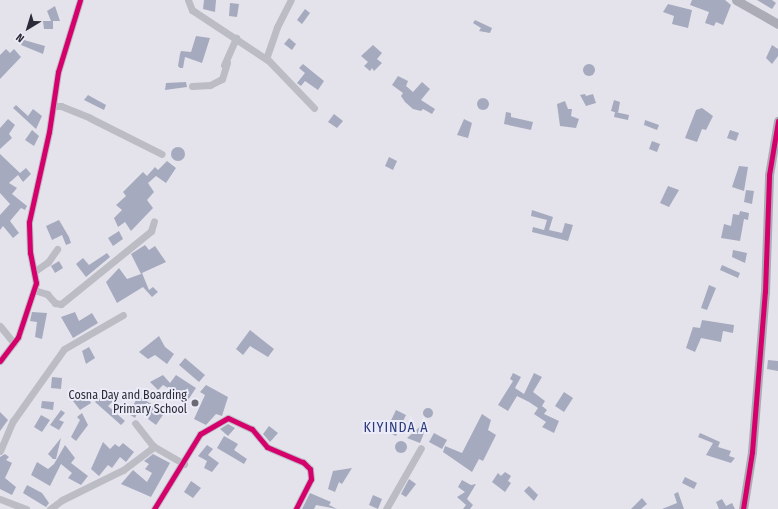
<!DOCTYPE html>
<html>
<head>
<meta charset="utf-8">
<style>
	body { margin:0 }
	#map { position:relative; width:778px; height:509px; overflow:hidden; background:#e4e3ec; font-family:"Fira Sans Condensed",sans-serif }
	div>[style] { position:absolute }
	.building>* { inset:0; background:#a6aabe }
	.round { border-radius:50% }
	.street>* { height:7px; margin:-3.5px; padding:0 3.5px; transform-origin:3.5px; border-radius:3.5px; background:#bcbcc5 }
	.secondary>* { height:9px; margin:-4.5px; padding:0 4.5px; transform-origin:4.5px; border-radius:4.5px; background:#acacb6 }
	.cycleway>* { height:5px; margin:-2.5px; padding:0 2.5px; transform-origin:2.5px; border-radius:2.5px; background:#d6006c }
	.dots>* { width:11px; height:11px; translate:-50% -50%; box-sizing:border-box; border:2px solid #ecebf8; border-radius:50% }
	span { translate:-50% -50%; white-space:nowrap; text-align:center; line-height:1.15; -webkit-text-stroke:4px #ecebf8; paint-order:stroke }
	.poi-label { font-size:12px; color:#2a2b36 }
	.right { translate:-100% -50%; text-align:right }
	.quarter-label { font-size:14px; color:#2b3b7d; letter-spacing:1px }
	.north { position:absolute; left:8px; top:8px; width:40px; height:40px; -webkit-text-stroke:3px #ecebf8; paint-order:stroke; rotate:218deg; font-size:11px; font-weight:700; line-height:16px; text-align:center; color:#2a2b36 }
	.north::after { content:''; display:block; margin:auto; width:14px; height:18px; background:#2a2b36; clip-path:polygon(50% 0,100% 100%,50% 72%,0 100%) }
</style>
</head>
<body>
<div id="map">
	<div class="building">
		<div style="clip-path:polygon(204px 0,216px 0,215px 12px,203px 9px)"></div>
		<div style="clip-path:polygon(692px 0,725px 0,731px 5px,723px 25px,716px 22px,714px 26px,705px 23px,709px 12px,690px 5px)"></div>
		<div style="clip-path:polygon(757px 0,772px 0,776px 3px,772px 9px)"></div>
		<div style="clip-path:polygon(230px 3px,239px 4px,237px 17px,229px 16px)"></div>
		<div style="clip-path:polygon(668px 4px,692px 10px,688px 28px,672px 24px,674px 16px,663px 12px)"></div>
		<div style="clip-path:polygon(55px 6px,60px 21px,51px 21px,47px 11px)"></div>
		<div style="clip-path:polygon(305px 9px,310px 13px,302px 24px,297px 20px)"></div>
		<div style="clip-path:polygon(475px 20px,492px 28px,490px 33px,479px 31px,481px 28px,473px 23px)"></div>
		<div style="clip-path:polygon(43px 21px,53px 21px,53px 29px,44px 29px)"></div>
		<div style="clip-path:polygon(196px 36px,210px 38px,202px 63px,185px 57px,183px 68px,180px 68px,178px 66px,180px 54px,181px 51px,191px 52px)"></div>
		<div style="clip-path:polygon(289px 38px,296px 44px,292px 50px,284px 44px)"></div>
		<div style="clip-path:polygon(24px 40px,45px 46px,43px 54px,21px 45px)"></div>
		<div style="clip-path:polygon(373px 45px,382px 53px,377px 59px,382px 63px,374px 71px,372px 68px,370px 71px,364px 66px,368px 62px,361px 56px)"></div>
		<div style="clip-path:polygon(772px 45px,778px 49px,778px 56px,772px 64px,766px 58px)"></div>
		<div style="clip-path:polygon(6px 49px,10px 53px,14px 49px,21px 57px,0 79px,0 55px)"></div>
		<div style="clip-path:polygon(303px 64px,324px 81px,318px 90px,305px 81px,301px 86px,297px 83px,305px 73px,299px 68px)"></div>
		<div class="round" style="left:583px;top:64px;width:12px;height:12px"></div>
		<div style="clip-path:polygon(398px 76px,408px 81px,406px 86px,413px 92px,422px 82px,430px 89px,421px 100px,435px 109px,432px 114px,423px 109px,421px 111px,413px 109px,405px 102px,401px 96px,403px 93px,392px 85px)"></div>
		<div style="clip-path:polygon(186px 82px,187px 87px,165px 90px,166px 83px)"></div>
		<div style="clip-path:polygon(585px 94px,586px 96px,593px 94px,596px 103px,586px 106px,580px 95px)"></div>
		<div style="clip-path:polygon(88px 95px,106px 105px,104px 110px,84px 100px)"></div>
		<div class="round" style="left:477px;top:98px;width:12px;height:12px"></div>
		<div style="clip-path:polygon(614px 100px,620px 102px,618px 113px,611px 111px)"></div>
		<div style="clip-path:polygon(565px 101px,568px 109px,572px 109px,571px 116px,579px 119px,576px 128px,560px 126px,557px 104px)"></div>
		<div style="clip-path:polygon(16px 105px,28px 116px,33px 109px,42px 116px,36px 129px,13px 108px)"></div>
		<div style="clip-path:polygon(702px 108px,713px 116px,706px 130px,702px 129px,697px 142px,685px 138px,696px 110px)"></div>
		<div style="clip-path:polygon(506px 112px,511px 113px,511px 117px,533px 122px,531px 130px,504px 124px)"></div>
		<div style="clip-path:polygon(615px 112px,629px 115px,628px 120px,614px 117px)"></div>
		<div style="clip-path:polygon(334px 114px,343px 121px,337px 128px,328px 122px)"></div>
		<div style="clip-path:polygon(8px 119px,15px 125px,9px 134px,12px 138px,0 149px,0 128px)"></div>
		<div style="clip-path:polygon(464px 119px,472px 123px,468px 138px,457px 135px)"></div>
		<div style="clip-path:polygon(645px 120px,659px 125px,657px 130px,644px 125px)"></div>
		<div style="clip-path:polygon(32px 130px,39px 136px,34px 146px,25px 140px)"></div>
		<div style="clip-path:polygon(730px 130px,739px 133px,736px 141px,727px 138px)"></div>
		<div style="clip-path:polygon(652px 141px,660px 144px,657px 152px,649px 149px)"></div>
		<div class="round" style="left:171px;top:147px;width:14px;height:14px"></div>
		<div style="clip-path:polygon(0 154px,20px 173px,26px 168px,31px 174px,23px 182px,18px 175px,9px 183px,17px 188px,12px 194px,27px 206px,25px 210px,21px 208px,10px 221px,19px 233px,13px 238px,3px 226px,0 230px,0 215px,10px 204px,0 193px)"></div>
		<div style="clip-path:polygon(389px 157px,397px 161px,393px 170px,385px 166px)"></div>
		<div style="clip-path:polygon(167px 161px,176px 168px,166px 183px,156px 176px,148px 183px,154px 192px,147px 200px,153px 208px,131px 231px,125px 222px,118px 227px,114px 218px,122px 210px,116px 205px,126px 196px,123px 192px,143px 172px,147px 176px,155px 167px,158px 170px)"></div>
		<div style="clip-path:polygon(739px 166px,748px 167px,744px 191px,732px 187px)"></div>
		<div style="clip-path:polygon(668px 186px,679px 190px,669px 207px,660px 203px)"></div>
		<div style="clip-path:polygon(746px 190px,754px 191px,752px 204px,744px 202px)"></div>
		<div style="clip-path:polygon(532px 210px,553px 217px,549px 230px,562px 233px,565px 223px,573px 225px,568px 241px,532px 232px,533px 227px,544px 230px,547px 220px,531px 216px)"></div>
		<div style="clip-path:polygon(740px 211px,749px 213px,748px 220px,744px 219px,740px 241px,721px 238px,724px 224px,731px 226px,733px 214px,739px 215px)"></div>
		<div style="clip-path:polygon(59px 220px,69px 237px,71px 243px,66px 245px,62px 235px,52px 240px,46px 226px)"></div>
		<div style="clip-path:polygon(119px 231px,123px 239px,113px 246px,108px 238px)"></div>
		<div style="clip-path:polygon(145px 245px,149px 250px,155px 246px,166px 262px,142px 273px,149px 290px,153px 287px,158px 292px,152px 297px,143px 287px,117px 303px,106px 282px,119px 268px,127px 279px,141px 274px,131px 254px)"></div>
		<div style="clip-path:polygon(733px 250px,747px 253px,745px 263px,732px 257px)"></div>
		<div style="clip-path:polygon(107px 253px,110px 257px,86px 277px,76px 264px,83px 258px,89px 265px)"></div>
		<div style="clip-path:polygon(59px 261px,63px 268px,55px 273px,51px 266px)"></div>
		<div style="clip-path:polygon(722px 265px,740px 273px,738px 278px,720px 270px)"></div>
		<div style="clip-path:polygon(709px 285px,716px 288px,707px 310px,701px 308px)"></div>
		<div style="clip-path:polygon(32px 312px,47px 313px,42px 339px,35px 337px,37px 322px,30px 321px)"></div>
		<div style="clip-path:polygon(75px 312px,79px 321px,92px 313px,98px 323px,73px 338px,61px 317px)"></div>
		<div style="clip-path:polygon(702px 320px,734px 325px,733px 333px,723px 331px,721px 342px,701px 338px,695px 352px,686px 348px,693px 327px,700px 328px)"></div>
		<div style="clip-path:polygon(250px 330px,274px 349px,268px 357px,250px 346px,243px 355px,236px 349px)"></div>
		<div style="clip-path:polygon(159px 336px,165px 347px,174px 354px,167px 364px,155px 355px,148px 359px,139px 352px)"></div>
		<div style="clip-path:polygon(89px 347px,95px 358px,86px 364px,82px 351px)"></div>
		<div style="clip-path:polygon(185px 358px,205px 375px,199px 382px,179px 365px)"></div>
		<div style="clip-path:polygon(768px 360px,778px 361px,778px 371px,767px 369px)"></div>
		<div style="clip-path:polygon(513px 373px,521px 377px,515px 388px,524px 394px,534px 373px,542px 377px,533px 392px,545px 401px,542px 406px,547px 410px,544px 414px,559px 421px,554px 433px,542px 427px,546px 422px,534px 414px,538px 408px,529px 402px,517px 396px,508px 411px,498px 405px,513px 381px,510px 379px)"></div>
		<div style="clip-path:polygon(163px 375px,170px 383px,176px 375px,196px 388px,188px 400px,163px 385px,158px 390px,150px 382px)"></div>
		<div style="clip-path:polygon(52px 377px,62px 378px,61px 389px,51px 388px)"></div>
		<div style="clip-path:polygon(206px 385px,228px 397px,222px 416px,216px 414px,206px 425px,194px 419px,205px 395px,200px 392px)"></div>
		<div style="clip-path:polygon(564px 392px,573px 398px,564px 412px,555px 406px)"></div>
		<div style="clip-path:polygon(86px 393px,91px 403px,80px 410px,73px 401px)"></div>
		<div style="clip-path:polygon(103px 394px,113px 401px,108px 406px,125px 421px,121px 425px,95px 402px)"></div>
		<div style="clip-path:polygon(138px 396px,165px 412px,156px 425px,148px 419px,151px 414px,140px 407px,135px 418px,129px 414px)"></div>
		<div style="clip-path:polygon(42px 401px,54px 402px,53px 410px,41px 408px)"></div>
		<div class="round" style="left:423px;top:408px;width:10px;height:10px"></div>
		<div style="clip-path:polygon(61px 410px,65px 413px,59px 420px,64px 422px,59px 430px,50px 425px)"></div>
		<div style="clip-path:polygon(396px 410px,406px 415px,396px 436px,386px 431px)"></div>
		<div style="clip-path:polygon(0 412px,8px 420px,0 431px)"></div>
		<div style="clip-path:polygon(82px 413px,88px 425px,76px 441px,71px 437px,80px 420px,77px 417px)"></div>
		<div style="clip-path:polygon(482px 414px,491px 420px,488px 430px,496px 435px,483px 461px,479px 459px,472px 472px,443px 452px,445px 446px,462px 453px)"></div>
		<div style="clip-path:polygon(41px 415px,50px 420px,42px 432px,34px 427px)"></div>
		<div style="clip-path:polygon(228px 424px,235px 428px,228px 436px,220px 429px)"></div>
		<div style="clip-path:polygon(422px 425px,426px 428px,420px 443px,407px 438px)"></div>
		<div style="clip-path:polygon(269px 426px,278px 433px,270px 442px,263px 434px)"></div>
		<div style="clip-path:polygon(434px 433px,447px 440px,442px 449px,429px 442px)"></div>
		<div style="clip-path:polygon(700px 433px,720px 442px,718px 447px,731px 451px,729px 456px,735px 458px,731px 463px,706px 455px,713px 443px,698px 437px)"></div>
		<div style="clip-path:polygon(224px 436px,238px 444px,234px 450px,247px 459px,244px 464px,217px 448px)"></div>
		<div style="clip-path:polygon(61px 438px,56px 459px,53px 459px,48px 454px)"></div>
		<div class="round" style="left:395px;top:441px;width:12px;height:12px"></div>
		<div style="clip-path:polygon(103px 442px,110px 449px,115px 444px,119px 447px,123px 443px,134px 452px,126px 462px,120px 457px,112px 468px,108px 465px,99px 476px,91px 469px)"></div>
		<div style="clip-path:polygon(65px 445px,75px 458px,71px 463px,88px 476px,81px 485px,68px 478px,72px 473px,61px 464px,50px 486px,31px 475px,37px 462px,48px 469px,54px 464px)"></div>
		<div style="clip-path:polygon(207px 445px,213px 449px,208px 455px,219px 463px,212px 472px,204px 468px,207px 461px,198px 456px)"></div>
		<div style="clip-path:polygon(5px 454px,9px 457px,6px 460px,12px 463px,5px 478px,16px 487px,12px 495px,0 489px,0 457px)"></div>
		<div style="clip-path:polygon(153px 454px,170px 463px,151px 497px,121px 484px,133px 470px,147px 482px,152px 473px,145px 469px,149px 464px,144px 461px)"></div>
		<div style="clip-path:polygon(352px 468px,342px 484px,339px 482px,335px 492px,328px 489px,333px 471px)"></div>
		<div style="clip-path:polygon(505px 472px,511px 476px,508px 481px,511px 483px,505px 492px,492px 482px,498px 473px,501px 476px)"></div>
		<div style="clip-path:polygon(685px 477px,697px 483px,694px 489px,682px 483px)"></div>
		<div style="clip-path:polygon(409px 479px,416px 484px,406px 497px,401px 494px)"></div>
		<div style="clip-path:polygon(462px 480px,471px 485px,476px 484px,467px 499px,473px 505px,470px 509px,463px 509px,466px 505px,457px 497px,465px 492px,458px 487px)"></div>
		<div style="clip-path:polygon(191px 481px,201px 488px,193px 498px,184px 492px)"></div>
		<div style="clip-path:polygon(27px 485px,42px 493px,49px 503px,46px 507px,23px 493px)"></div>
		<div style="clip-path:polygon(529px 486px,538px 495px,534px 501px,524px 491px)"></div>
		<div style="clip-path:polygon(678px 492px,684px 509px,662px 509px,677px 503px,674px 494px)"></div>
		<div style="clip-path:polygon(310px 493px,331px 502px,329px 505px,337px 509px,316px 505px,314px 509px,302px 509px)"></div>
		<div style="clip-path:polygon(373px 495px,382px 499px,378px 509px,369px 505px)"></div>
		<div style="clip-path:polygon(642px 498px,647px 504px,641px 509px,631px 509px)"></div>
		<div style="clip-path:polygon(722px 499px,726px 506px,732px 503px,735px 509px,719px 509px,716px 502px)"></div>
	</div>
	<div class="street">
		<div style="left:188px;top:0;width:11px;rotate:68deg"></div>
		<div style="left:192px;top:10px;width:92px;rotate:33.5deg"></div>
		<div style="left:269px;top:61px;width:65px;rotate:46.2deg"></div>
		<div style="left:266px;top:59px;width:34px;rotate:-71deg"></div>
		<div style="left:277px;top:27px;width:30px;rotate:-63deg"></div>
		<div style="left:224px;top:65px;width:30px;rotate:-66deg"></div>
		<div style="left:192px;top:86px;width:18px;rotate:-3deg"></div>
		<div style="left:210px;top:85px;width:13px;rotate:-27deg"></div>
		<div style="left:222px;top:79px;width:17px;rotate:-73deg"></div>
		<div style="left:54px;top:106px;width:7px"></div>
		<div style="left:61px;top:106px;width:31px;rotate:22deg"></div>
		<div style="left:90px;top:118px;width:80px;rotate:26.6deg"></div>
		<div style="left:35px;top:271px;width:16px;rotate:-35deg"></div>
		<div style="left:48px;top:262px;width:16px;rotate:-55deg"></div>
		<div style="left:34px;top:290px;width:14px;rotate:17deg"></div>
		<div style="left:47px;top:294px;width:12px;rotate:48deg"></div>
		<div style="left:55px;top:303px;width:6px;rotate:9deg"></div>
		<div style="left:61px;top:304px;width:116px;rotate:-39deg"></div>
		<div style="left:151px;top:231px;width:10px;rotate:-73deg"></div>
		<div style="left:0;top:326px;width:22px;rotate:51deg"></div>
		<div style="left:0;top:361px;width:30px;rotate:-53deg"></div>
		<div style="left:18px;top:337px;width:57px;rotate:-71.6deg"></div>
		<div style="left:36px;top:283px;width:31px;rotate:-101deg"></div>
		<div style="left:30px;top:253px;width:31px;rotate:-92deg"></div>
		<div style="left:29px;top:222px;width:92px;rotate:-77.5deg"></div>
		<div style="left:49px;top:132px;width:61px;rotate:-81.5deg"></div>
		<div style="left:58px;top:72px;width:75px;rotate:-73deg"></div>
		<div style="left:153px;top:446px;width:36px;rotate:30deg"></div>
		<div style="left:0;top:451px;width:33px;rotate:-67deg"></div>
		<div style="left:13px;top:421px;width:88px;rotate:-54.7deg"></div>
		<div style="left:64px;top:349px;width:68px;rotate:-30deg"></div>
		<div style="left:0;top:499px;width:28px;rotate:21deg"></div>
		<div style="left:50px;top:509px;width:15px;rotate:-37deg"></div>
		<div style="left:62px;top:500px;width:68px;rotate:-26.2deg"></div>
		<div style="left:123px;top:470px;width:35px;rotate:-37deg"></div>
		<div style="left:151px;top:449px;width:4px;rotate:-56deg"></div>
		<div style="left:153px;top:446px;width:29px;rotate:-128deg"></div>
		<div style="left:154px;top:509px;width:88px;rotate:-58.5deg"></div>
		<div style="left:200px;top:434px;width:32px;rotate:-30deg"></div>
		<div style="left:228px;top:418px;width:26px;rotate:25deg"></div>
		<div style="left:252px;top:429px;width:23px;rotate:50deg"></div>
		<div style="left:267px;top:447px;width:39px;rotate:23deg"></div>
		<div style="left:303px;top:462px;width:10px;rotate:45deg"></div>
		<div style="left:310px;top:469px;width:10px;rotate:84deg"></div>
		<div style="left:311px;top:479px;width:34px;rotate:117deg"></div>
		<div style="left:386px;top:509px;width:70px;rotate:-60.2deg"></div>
	</div>
	<div class="secondary">
		<div style="left:736px;top:0;width:48px;rotate:29.7deg"></div>
		<div style="left:743px;top:509px;width:58px;rotate:-81deg"></div>
		<div style="left:752px;top:452px;width:161px;rotate:-85.4deg"></div>
		<div style="left:765px;top:292px;width:117px;rotate:-88deg"></div>
		<div style="left:769px;top:175px;width:55px;rotate:-80.5deg"></div>
	</div>
	<div class="cycleway">
		<div style="left:0;top:361px;width:30px;rotate:-53deg"></div>
		<div style="left:18px;top:337px;width:57px;rotate:-71.6deg"></div>
		<div style="left:36px;top:283px;width:31px;rotate:-101deg"></div>
		<div style="left:30px;top:253px;width:31px;rotate:-92deg"></div>
		<div style="left:29px;top:222px;width:92px;rotate:-77.5deg"></div>
		<div style="left:49px;top:132px;width:61px;rotate:-81.5deg"></div>
		<div style="left:58px;top:72px;width:75px;rotate:-73deg"></div>
		<div style="left:154px;top:509px;width:88px;rotate:-58.5deg"></div>
		<div style="left:200px;top:434px;width:32px;rotate:-30deg"></div>
		<div style="left:228px;top:418px;width:26px;rotate:25deg"></div>
		<div style="left:252px;top:429px;width:23px;rotate:50deg"></div>
		<div style="left:267px;top:447px;width:39px;rotate:23deg"></div>
		<div style="left:303px;top:462px;width:10px;rotate:45deg"></div>
		<div style="left:310px;top:469px;width:10px;rotate:84deg"></div>
		<div style="left:311px;top:479px;width:34px;rotate:117deg"></div>
		<div style="left:743px;top:509px;width:58px;rotate:-81deg"></div>
		<div style="left:752px;top:452px;width:161px;rotate:-85.4deg"></div>
		<div style="left:765px;top:292px;width:117px;rotate:-88deg"></div>
		<div style="left:769px;top:175px;width:55px;rotate:-80.5deg"></div>
	</div>
	<div class="dots">
		<div style="left:195px;top:403px;background:#6b6b76"></div>
	</div>
	<div class="poi-label">
		<span class="right" style="left:187px;top:403px">Cosna Day and Boarding<br>Primary School</span>
	</div>
	<div class="quarter-label">
		<span style="left:396px;top:428px">KIYINDA A</span>
	</div>
	<div class="north">N</div>
</div>
</body>
</html>
